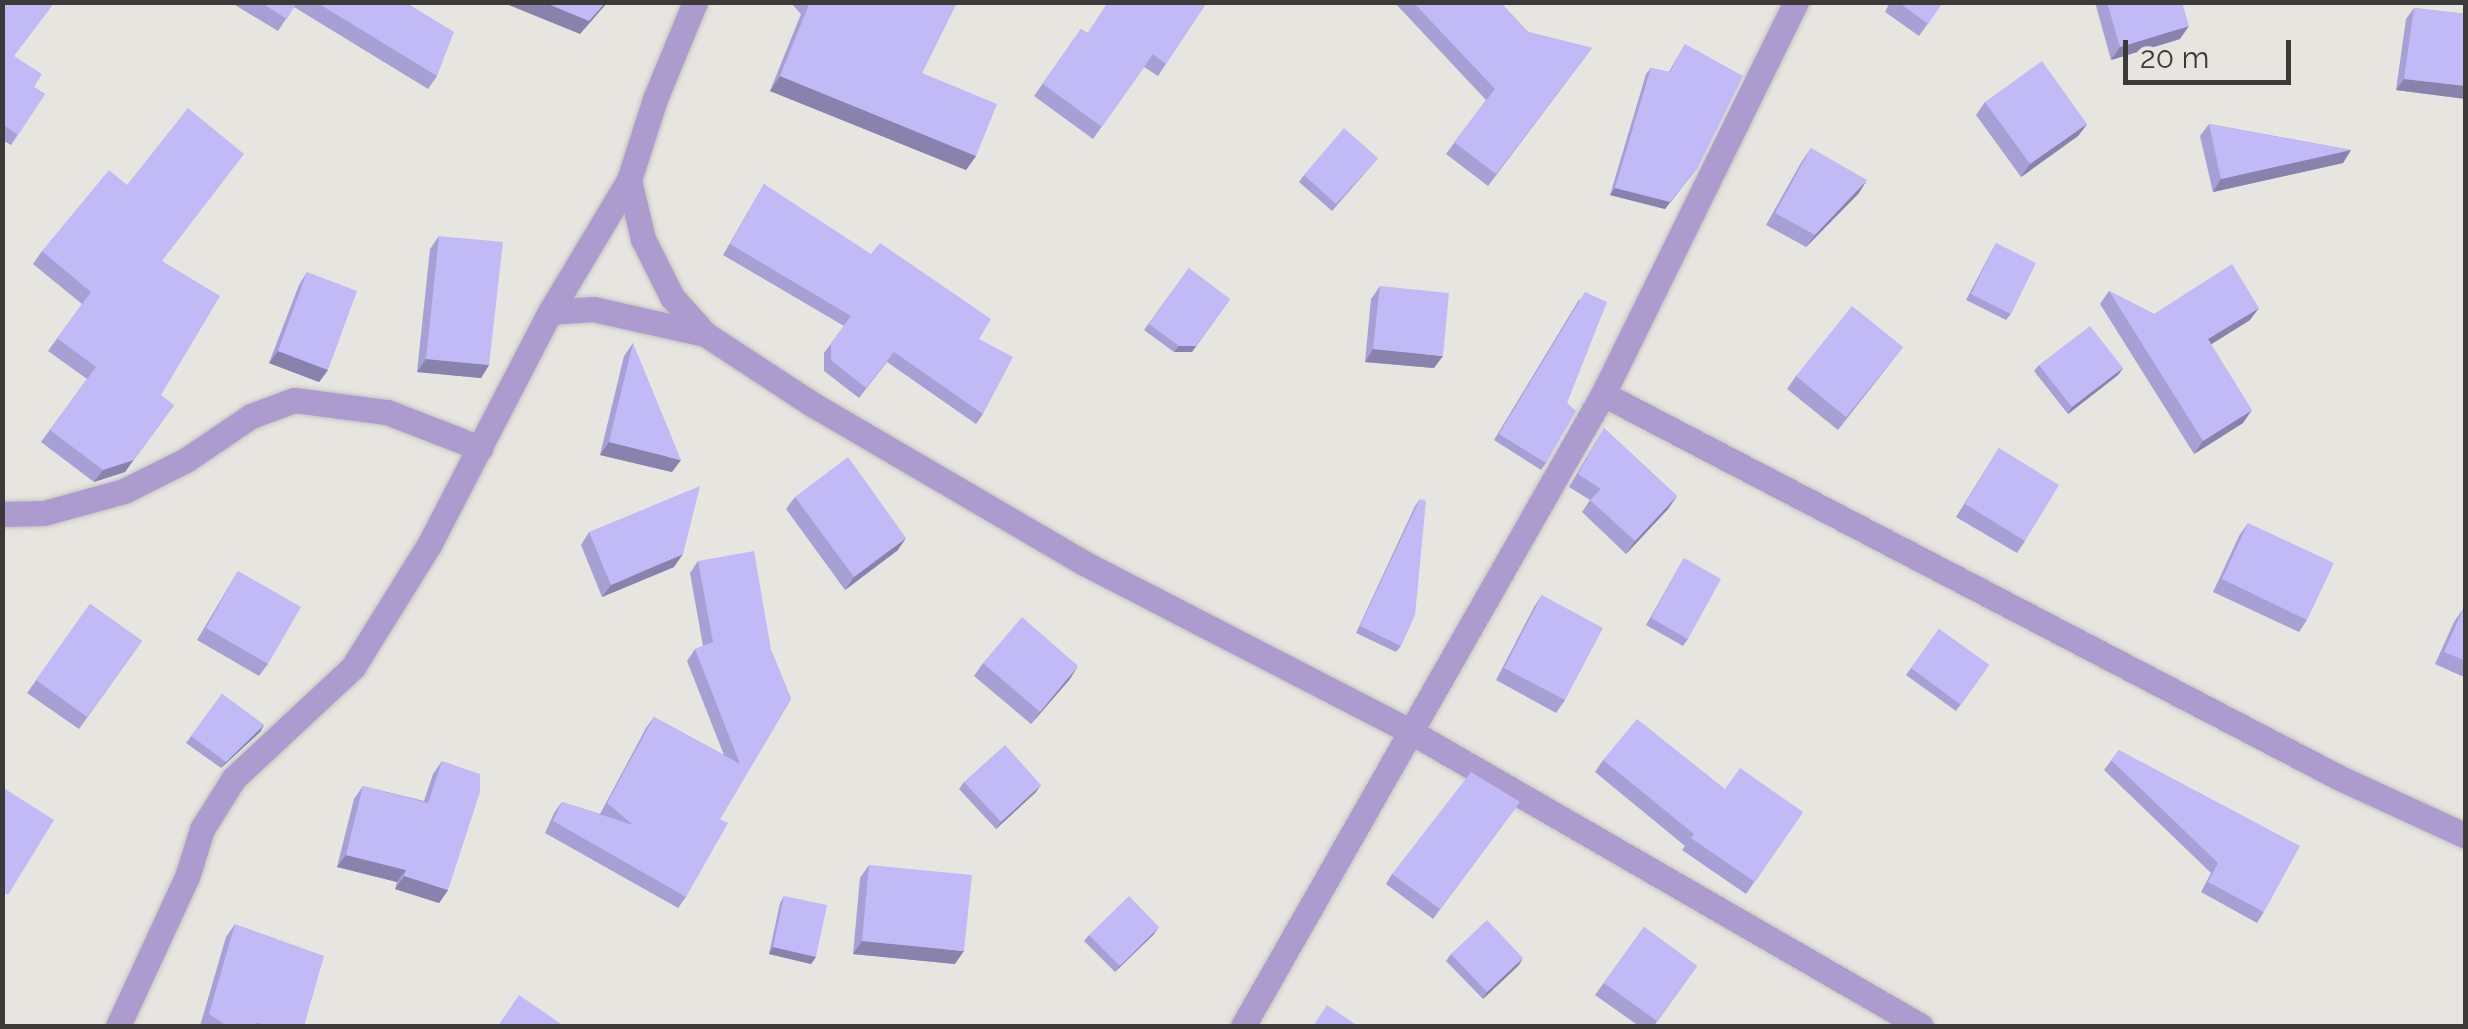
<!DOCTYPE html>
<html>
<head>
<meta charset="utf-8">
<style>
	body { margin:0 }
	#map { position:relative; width:2468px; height:1029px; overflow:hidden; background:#e6e5e0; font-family:Raleway,sans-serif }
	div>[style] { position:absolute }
	.roads { filter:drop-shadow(0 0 2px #c4c3be) drop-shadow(0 0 2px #c4c3be) }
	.minor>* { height:25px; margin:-12.5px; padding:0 12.5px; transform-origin:12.5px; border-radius:12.5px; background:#ac9bce }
	.wall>* { inset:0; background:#a7a0d4 }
	.shaded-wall>* { inset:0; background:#8882ad }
	.building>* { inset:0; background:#c2baf7 }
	span { translate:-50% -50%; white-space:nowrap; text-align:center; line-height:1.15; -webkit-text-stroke:8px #e6e5e0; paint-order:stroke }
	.frame { position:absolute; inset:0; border:5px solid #3b3a38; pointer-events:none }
	.scale { position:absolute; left:2123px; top:40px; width:168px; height:45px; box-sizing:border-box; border:5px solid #3b3a38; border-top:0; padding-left:12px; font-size:30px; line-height:35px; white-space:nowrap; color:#3b3a38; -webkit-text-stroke:8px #e6e5e0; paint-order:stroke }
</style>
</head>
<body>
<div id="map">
	<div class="roads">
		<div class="minor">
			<div style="left:629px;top:180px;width:61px;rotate:76.7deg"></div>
			<div style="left:643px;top:239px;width:65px;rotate:63.4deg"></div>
			<div style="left:672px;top:297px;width:50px;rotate:48.3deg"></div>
			<div style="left:705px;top:334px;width:128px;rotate:33.2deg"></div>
			<div style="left:812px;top:404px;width:315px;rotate:30.3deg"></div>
			<div style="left:1084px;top:563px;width:370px;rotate:27.3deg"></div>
			<div style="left:1413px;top:733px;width:586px;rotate:29.98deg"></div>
			<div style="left:550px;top:312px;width:43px;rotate:-4deg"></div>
			<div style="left:593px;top:309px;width:115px;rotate:12.6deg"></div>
			<div style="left:1603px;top:394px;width:829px;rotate:27.52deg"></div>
			<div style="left:2338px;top:777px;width:141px;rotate:24.7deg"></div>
			<div style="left:2px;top:514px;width:42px;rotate:-1.4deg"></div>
			<div style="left:44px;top:513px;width:83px;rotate:-15.4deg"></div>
			<div style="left:124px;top:491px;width:69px;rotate:-26.6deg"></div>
			<div style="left:186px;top:460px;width:78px;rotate:-34.1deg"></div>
			<div style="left:251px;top:416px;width:46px;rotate:-20.4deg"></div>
			<div style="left:294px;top:400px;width:94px;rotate:7.4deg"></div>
			<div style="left:387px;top:412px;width:100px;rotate:21.2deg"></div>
			<div style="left:118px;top:1026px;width:164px;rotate:-65.2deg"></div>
			<div style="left:187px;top:877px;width:50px;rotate:-72.6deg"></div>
			<div style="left:202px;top:829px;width:60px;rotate:-57.9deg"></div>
			<div style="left:234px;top:778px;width:163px;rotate:-43deg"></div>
			<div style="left:353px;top:667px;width:144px;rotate:-58.1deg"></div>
			<div style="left:429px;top:545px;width:263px;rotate:-62.6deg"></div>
			<div style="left:550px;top:312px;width:154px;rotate:-59.1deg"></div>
			<div style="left:629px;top:180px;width:85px;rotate:-72.2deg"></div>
			<div style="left:655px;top:99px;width:105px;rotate:-67.6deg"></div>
			<div style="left:1243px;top:1026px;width:727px;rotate:-60.33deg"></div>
			<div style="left:1603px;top:394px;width:437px;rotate:-63.8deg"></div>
		</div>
	</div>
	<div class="wall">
		<div style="clip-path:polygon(2px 2px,14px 56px,34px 87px,45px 94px,11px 145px,2px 140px)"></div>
		<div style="clip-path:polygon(230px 2px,405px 2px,437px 76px,428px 89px,294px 7px,278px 31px)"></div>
		<div style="clip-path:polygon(790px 2px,957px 2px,922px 73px,976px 156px,966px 170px,770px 91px,801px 14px)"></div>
		<div style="clip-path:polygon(1207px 2px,1158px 76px,1144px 67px,1093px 139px,1034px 96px,1081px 29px,1087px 33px)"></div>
		<div style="clip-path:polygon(1394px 2px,1500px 2px,1528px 32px,1592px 48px,1488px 186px,1446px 154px,1486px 100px)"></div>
		<div style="clip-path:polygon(1890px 2px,1943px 2px,1919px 36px,1885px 12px)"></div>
		<div style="clip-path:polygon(2095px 2px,2182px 2px,2180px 39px,2111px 60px)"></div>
		<div style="clip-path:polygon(2414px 8px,2466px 14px,2466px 99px,2396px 90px,2406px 19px)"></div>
		<div style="clip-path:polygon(1685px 44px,1665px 209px,1610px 195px,1646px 74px,1651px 68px,1669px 72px)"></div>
		<div style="clip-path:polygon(1985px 102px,2087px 124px,2078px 136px,2021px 177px,1976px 115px)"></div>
		<div style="clip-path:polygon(2209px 124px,2351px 150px,2343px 163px,2213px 192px,2200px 136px)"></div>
		<div style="clip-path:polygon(1811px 148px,1859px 193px,1806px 247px,1766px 225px,1802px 161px)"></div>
		<div style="clip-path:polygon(1378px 158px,1332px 211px,1299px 182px,1304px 175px)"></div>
		<div style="clip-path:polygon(764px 184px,979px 339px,983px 414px,976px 424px,887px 362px,859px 398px,824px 371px,824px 353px,844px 326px,723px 255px)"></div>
		<div style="clip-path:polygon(439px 236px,489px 365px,481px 378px,417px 372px,430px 249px)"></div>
		<div style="clip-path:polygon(1996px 243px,2011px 314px,2006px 320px,1966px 300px)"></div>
		<div style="clip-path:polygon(42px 251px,163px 262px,161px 395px,125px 472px,94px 482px,41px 442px,87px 379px,48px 351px,82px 304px,33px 264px)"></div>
		<div style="clip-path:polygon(1189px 268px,1192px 352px,1174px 352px,1144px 330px)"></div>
		<div style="clip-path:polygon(307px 272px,328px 370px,319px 382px,269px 363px,299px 285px)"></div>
		<div style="clip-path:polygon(1380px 286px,1434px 368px,1365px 362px,1371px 299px)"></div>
		<div style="clip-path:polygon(2109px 291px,2154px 314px,2250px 320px,2211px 344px,2243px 423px,2194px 454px,2100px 304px)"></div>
		<div style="clip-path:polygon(1580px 298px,1567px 403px,1546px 463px,1541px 470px,1494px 440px)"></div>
		<div style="clip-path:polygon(633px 343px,672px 472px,600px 455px,624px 356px)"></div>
		<div style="clip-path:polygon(1903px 347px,1838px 430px,1787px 389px,1796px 376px)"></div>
		<div style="clip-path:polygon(2039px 365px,2123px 368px,2118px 375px,2068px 414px,2034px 371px)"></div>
		<div style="clip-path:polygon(1604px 428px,1677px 496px,1668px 509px,1626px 554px,1582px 512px,1590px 500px,1569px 487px)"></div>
		<div style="clip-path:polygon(1999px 448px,2025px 541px,2017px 553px,1956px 517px)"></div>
		<div style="clip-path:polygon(795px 497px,898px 550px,845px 590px,786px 509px)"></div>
		<div style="clip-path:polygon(1420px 499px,1401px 646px,1396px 652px,1356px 633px,1415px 506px)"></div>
		<div style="clip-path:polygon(2248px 523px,2307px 620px,2299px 632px,2213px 592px,2239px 536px)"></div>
		<div style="clip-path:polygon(589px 532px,674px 567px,602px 597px,581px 545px)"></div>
		<div style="clip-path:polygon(1684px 558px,1688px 639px,1683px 646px,1646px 625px)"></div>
		<div style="clip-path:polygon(698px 561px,771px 650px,791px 699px,720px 819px,686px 897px,678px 908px,545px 833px,554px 813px,562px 802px,600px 814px,646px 728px,654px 717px,724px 755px,687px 661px,695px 649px,703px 646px,690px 573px)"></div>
		<div style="clip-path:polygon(238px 571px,268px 664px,259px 676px,197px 640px)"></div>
		<div style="clip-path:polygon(1542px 595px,1565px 700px,1556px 713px,1496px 680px,1534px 607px)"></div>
		<div style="clip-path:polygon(90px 604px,142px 641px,79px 729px,27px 693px)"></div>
		<div style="clip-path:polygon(2463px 609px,2466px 611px,2466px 678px,2435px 664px,2454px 622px)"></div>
		<div style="clip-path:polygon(1939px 629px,1989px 665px,1956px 711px,1906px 675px)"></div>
		<div style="clip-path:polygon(983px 663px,1070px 679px,1031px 724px,974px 676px)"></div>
		<div style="clip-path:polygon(222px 694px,264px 725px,260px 732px,221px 768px,186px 743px)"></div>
		<div style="clip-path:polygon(2119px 750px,2264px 912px,2257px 923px,2201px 892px,2211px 873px,2104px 770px)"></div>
		<div style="clip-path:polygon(1603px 760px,1725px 789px,1803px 812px,1746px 894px,1682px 850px,1685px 846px,1595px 772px)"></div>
		<div style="clip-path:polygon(442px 761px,448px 890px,439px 903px,395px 889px,397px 882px,337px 867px,354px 799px,363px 786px,424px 801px,433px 774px)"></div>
		<div style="clip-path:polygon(964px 782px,1036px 792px,996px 829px,959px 789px)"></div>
		<div style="clip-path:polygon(1520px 802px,1433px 919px,1386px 884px,1392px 874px)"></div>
		<div style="clip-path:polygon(869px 865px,955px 964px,853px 954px,860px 878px)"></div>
		<div style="clip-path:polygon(784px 896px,816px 957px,811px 964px,769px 954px,780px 903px)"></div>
		<div style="clip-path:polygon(235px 924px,304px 1026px,200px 1026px,226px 937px)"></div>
		<div style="clip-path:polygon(1644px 927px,1697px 966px,1654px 1026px,1639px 1026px,1595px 995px)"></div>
		<div style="clip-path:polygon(1154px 934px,1115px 972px,1084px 941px,1089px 935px)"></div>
		<div style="clip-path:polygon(1451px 954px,1519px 965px,1483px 999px,1446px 961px)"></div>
	</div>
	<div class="shaded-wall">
		<div style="clip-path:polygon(543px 2px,608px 2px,580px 34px,504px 3px)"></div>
		<div style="clip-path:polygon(2189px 26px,2180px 39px,2111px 60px,2120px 47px)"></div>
		<div style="clip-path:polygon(780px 76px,976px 156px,966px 170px,770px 91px)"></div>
		<div style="clip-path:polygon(2404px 79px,2466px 86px,2466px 99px,2396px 90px)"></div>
		<div style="clip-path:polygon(2087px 124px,2078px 136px,2021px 177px,2030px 164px)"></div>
		<div style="clip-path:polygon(2351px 150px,2343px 163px,2213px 192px,2221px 179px)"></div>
		<div style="clip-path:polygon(1698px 167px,1665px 209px,1610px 195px,1615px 188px)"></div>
		<div style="clip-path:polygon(1867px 180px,1859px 193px,1806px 247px,1815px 235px)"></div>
		<div style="clip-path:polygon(1230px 299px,1192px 352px,1174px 352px,1179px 346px)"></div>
		<div style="clip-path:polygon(2259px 308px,2250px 320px,2199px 352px,2208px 339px)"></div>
		<div style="clip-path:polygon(1373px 349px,1443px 356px,1434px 368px,1365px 362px)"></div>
		<div style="clip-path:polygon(278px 351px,328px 370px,319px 382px,269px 363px)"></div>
		<div style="clip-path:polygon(426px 359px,489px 365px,481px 378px,417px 372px)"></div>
		<div style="clip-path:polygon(2123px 368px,2118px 375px,2068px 414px,2072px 407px)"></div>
		<div style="clip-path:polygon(174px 405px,125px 472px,94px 482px,103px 470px)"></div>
		<div style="clip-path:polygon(2252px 410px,2243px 423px,2194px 454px,2203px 441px)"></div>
		<div style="clip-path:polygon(609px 442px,681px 460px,672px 472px,600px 455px)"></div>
		<div style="clip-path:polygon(1677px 496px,1668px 509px,1626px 554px,1635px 541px)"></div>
		<div style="clip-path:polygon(906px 538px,898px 550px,845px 590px,854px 577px)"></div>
		<div style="clip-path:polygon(683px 554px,674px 567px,602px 597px,611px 585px)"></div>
		<div style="clip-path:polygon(1078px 666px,1070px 679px,1031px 724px,1040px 712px)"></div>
		<div style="clip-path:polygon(264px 725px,260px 732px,221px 768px,226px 762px)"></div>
		<div style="clip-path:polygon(1041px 785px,1036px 792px,996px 829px,1001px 822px)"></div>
		<div style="clip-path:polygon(346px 855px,406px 870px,397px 882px,337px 867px)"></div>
		<div style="clip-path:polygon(404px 876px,448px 890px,439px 903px,395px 889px)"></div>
		<div style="clip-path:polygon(1159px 927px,1154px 934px,1115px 972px,1120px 966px)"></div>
		<div style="clip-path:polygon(862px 941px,964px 951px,955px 964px,853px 954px)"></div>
		<div style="clip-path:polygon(773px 947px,816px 957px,811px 964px,769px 954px)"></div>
		<div style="clip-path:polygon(1523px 958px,1519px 965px,1483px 999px,1487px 992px)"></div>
	</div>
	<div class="building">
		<div style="clip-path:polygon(2px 2px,55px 2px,14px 56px,42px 74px,34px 87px,45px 94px,18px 135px,2px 124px)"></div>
		<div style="clip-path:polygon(260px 2px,297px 2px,287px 19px)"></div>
		<div style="clip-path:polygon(316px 2px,405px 2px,454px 32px,437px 76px)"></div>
		<div style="clip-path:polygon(543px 2px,606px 2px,589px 21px)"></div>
		<div style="clip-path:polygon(810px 2px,957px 2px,922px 73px,997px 104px,976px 156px,780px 76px)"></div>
		<div style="clip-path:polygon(1108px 2px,1207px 2px,1166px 64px,1153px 54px,1102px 127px,1043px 84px,1081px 29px,1087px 34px)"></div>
		<div style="clip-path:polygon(1413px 2px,1500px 2px,1528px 32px,1592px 48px,1496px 174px,1454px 142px,1495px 89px)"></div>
		<div style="clip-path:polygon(1898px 2px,1943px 2px,1928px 24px)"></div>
		<div style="clip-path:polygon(2107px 2px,2182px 2px,2189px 26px,2120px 47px)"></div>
		<div style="clip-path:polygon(2414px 8px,2466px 14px,2466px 86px,2404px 79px)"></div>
		<div style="clip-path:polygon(1685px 44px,1743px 76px,1698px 167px,1670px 202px,1615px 188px,1651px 68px,1670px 72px)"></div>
		<div style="clip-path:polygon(2042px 61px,2087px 124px,2030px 164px,1985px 102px)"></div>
		<div style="clip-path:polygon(188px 108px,244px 154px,162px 261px,220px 296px,161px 395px,174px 405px,134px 460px,103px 470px,50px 430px,96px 367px,57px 338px,91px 292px,42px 251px,109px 170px,127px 185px)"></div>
		<div style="clip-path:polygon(2209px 124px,2351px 150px,2221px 179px)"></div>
		<div style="clip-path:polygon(1344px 128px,1378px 158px,1336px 204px,1304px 175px)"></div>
		<div style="clip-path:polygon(1811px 148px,1867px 180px,1815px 235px,1775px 213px)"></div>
		<div style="clip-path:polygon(764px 184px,871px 254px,880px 243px,991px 319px,979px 339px,1013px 357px,983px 414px,894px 352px,866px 388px,831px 360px,831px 343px,851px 316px,730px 244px)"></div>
		<div style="clip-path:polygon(439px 236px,503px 242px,489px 365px,426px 359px)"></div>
		<div style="clip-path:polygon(1996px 243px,2036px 263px,2011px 314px,1971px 294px)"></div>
		<div style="clip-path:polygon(2232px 264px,2259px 308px,2208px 339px,2252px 410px,2203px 441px,2109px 291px,2154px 314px)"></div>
		<div style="clip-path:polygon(1189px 268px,1230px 299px,1196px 346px,1179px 346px,1149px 324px)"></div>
		<div style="clip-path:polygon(307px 272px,357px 291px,328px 370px,278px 351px)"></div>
		<div style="clip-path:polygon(1380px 286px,1449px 293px,1443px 356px,1373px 349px)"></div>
		<div style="clip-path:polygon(1585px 292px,1607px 302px,1567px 403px,1576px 411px,1546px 463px,1499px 434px)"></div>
		<div style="clip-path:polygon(1852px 306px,1903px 347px,1846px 417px,1796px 376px)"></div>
		<div style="clip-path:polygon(2090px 326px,2123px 368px,2072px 407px,2039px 365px)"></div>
		<div style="clip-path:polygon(633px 343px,681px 460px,609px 442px)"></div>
		<div style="clip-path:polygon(1604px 428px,1677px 496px,1635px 541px,1590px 500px,1601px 489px,1578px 474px)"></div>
		<div style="clip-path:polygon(1999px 448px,2059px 485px,2025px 541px,1965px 504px)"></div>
		<div style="clip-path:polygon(848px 457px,906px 538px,854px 577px,795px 497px)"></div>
		<div style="clip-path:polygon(700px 486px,683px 554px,611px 585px,589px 532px)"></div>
		<div style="clip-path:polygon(1420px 499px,1426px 501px,1415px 615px,1401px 646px,1360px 626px)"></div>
		<div style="clip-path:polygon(2248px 523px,2334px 563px,2307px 620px,2222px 579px)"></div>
		<div style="clip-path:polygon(754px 551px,771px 650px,791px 699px,720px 819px,728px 823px,686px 897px,553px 821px,562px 802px,633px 825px,607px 803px,654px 717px,740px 764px,695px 649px,713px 642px,698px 561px)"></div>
		<div style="clip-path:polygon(1684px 558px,1721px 579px,1688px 639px,1651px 618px)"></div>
		<div style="clip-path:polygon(238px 571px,301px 607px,268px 664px,206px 628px)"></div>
		<div style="clip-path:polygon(1542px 595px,1603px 628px,1565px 700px,1504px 668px)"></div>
		<div style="clip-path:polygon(90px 604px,142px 641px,87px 717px,36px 680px)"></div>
		<div style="clip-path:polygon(2463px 609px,2466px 611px,2466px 661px,2444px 652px)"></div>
		<div style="clip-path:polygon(1022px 617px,1078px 666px,1040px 712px,983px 663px)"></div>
		<div style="clip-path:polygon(1939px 629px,1989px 665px,1961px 705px,1911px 668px)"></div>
		<div style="clip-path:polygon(222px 694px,264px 725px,226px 762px,191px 736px)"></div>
		<div style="clip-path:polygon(1637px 719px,1725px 789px,1740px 768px,1803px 812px,1755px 882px,1691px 838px,1694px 834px,1603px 760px)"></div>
		<div style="clip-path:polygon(1005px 745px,1041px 785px,1001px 822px,964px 782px)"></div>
		<div style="clip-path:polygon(2119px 750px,2300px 846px,2264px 912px,2208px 882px,2218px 863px,2111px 760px)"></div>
		<div style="clip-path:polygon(442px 761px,480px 774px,480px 792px,448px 890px,404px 876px,406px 870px,346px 855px,363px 786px,428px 803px)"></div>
		<div style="clip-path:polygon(1471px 772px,1520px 802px,1440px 909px,1392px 874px)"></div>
		<div style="clip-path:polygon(2px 787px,54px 820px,8px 895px,2px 892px)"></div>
		<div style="clip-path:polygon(869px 865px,972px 875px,964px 951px,862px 941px)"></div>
		<div style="clip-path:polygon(784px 896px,827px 905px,816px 957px,773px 947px)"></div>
		<div style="clip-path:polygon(1129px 896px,1159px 927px,1120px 966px,1089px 935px)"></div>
		<div style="clip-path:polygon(1487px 920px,1523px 958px,1487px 992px,1451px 954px)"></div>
		<div style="clip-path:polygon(235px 924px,324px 956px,304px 1026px,271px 1026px,257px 1023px,254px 1026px,227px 1026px,209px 1014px)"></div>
		<div style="clip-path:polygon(1644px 927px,1697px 966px,1657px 1021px,1604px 983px)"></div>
		<div style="clip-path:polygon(519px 995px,564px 1026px,498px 1026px)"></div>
		<div style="clip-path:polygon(1327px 1005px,1358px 1026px,1313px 1026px)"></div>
	</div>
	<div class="frame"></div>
	<div class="scale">20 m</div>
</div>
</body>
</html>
